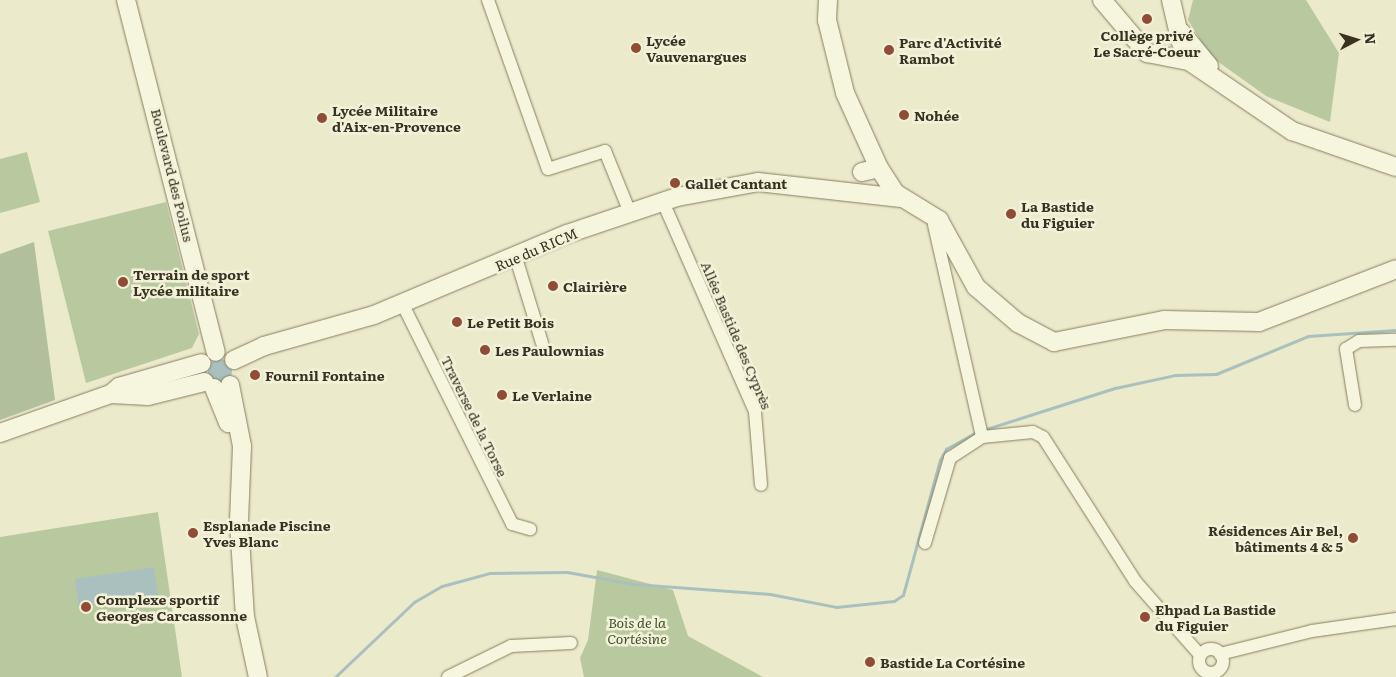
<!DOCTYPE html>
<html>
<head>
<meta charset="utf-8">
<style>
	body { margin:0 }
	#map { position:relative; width:1396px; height:677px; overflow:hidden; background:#ebeaca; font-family:Literata,serif }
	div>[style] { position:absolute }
	.green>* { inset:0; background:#b9c99f }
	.cemetery>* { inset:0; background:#b2bf9d }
	.water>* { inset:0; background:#aac0bf }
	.round { border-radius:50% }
	.stream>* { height:3px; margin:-1.5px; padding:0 1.5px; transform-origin:1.5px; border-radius:1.5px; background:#aac0bf }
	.roads { filter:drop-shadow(0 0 1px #867e60) drop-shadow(0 0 1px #867e60) }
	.street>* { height:12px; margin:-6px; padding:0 6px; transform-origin:6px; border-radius:6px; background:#f6f5dd }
	.street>.ring { margin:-6px; padding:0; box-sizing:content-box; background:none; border:12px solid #f6f5dd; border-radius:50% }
	.secondary>* { height:18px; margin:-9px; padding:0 9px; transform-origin:9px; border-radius:9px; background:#f6f5dd }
	.dots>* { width:14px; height:14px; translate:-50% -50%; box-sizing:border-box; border:2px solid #f3f2d9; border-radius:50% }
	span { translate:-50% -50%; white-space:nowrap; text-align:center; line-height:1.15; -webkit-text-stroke:5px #f3f2d9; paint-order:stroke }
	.poi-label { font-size:14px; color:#383222; font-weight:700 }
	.left { translate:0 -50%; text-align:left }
	.right { translate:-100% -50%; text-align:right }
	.street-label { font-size:14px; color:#383222 }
	.park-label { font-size:14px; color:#3e532b; font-style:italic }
	.north { position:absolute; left:1331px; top:15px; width:50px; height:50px; -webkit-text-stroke:4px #f3f2d9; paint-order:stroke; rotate:85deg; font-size:14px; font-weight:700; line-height:20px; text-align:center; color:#383222 }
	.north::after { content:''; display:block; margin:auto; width:18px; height:22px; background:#383222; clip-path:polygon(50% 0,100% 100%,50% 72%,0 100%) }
</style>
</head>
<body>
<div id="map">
	<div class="green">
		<div style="clip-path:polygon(1193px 0,1306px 0,1339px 53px,1330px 122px,1266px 96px,1210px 56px,1188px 20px)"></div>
		<div style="clip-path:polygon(27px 152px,40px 202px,0 213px,0 159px)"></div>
		<div style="clip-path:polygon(166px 202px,199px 334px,192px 348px,86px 383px,48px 231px)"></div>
		<div style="clip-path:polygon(158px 512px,182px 677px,0 677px,0 537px)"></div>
		<div style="clip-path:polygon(597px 570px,673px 590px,688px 636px,763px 677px,584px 677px,580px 658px,588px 640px)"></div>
	</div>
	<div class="cemetery">
		<div style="clip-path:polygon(34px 242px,55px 400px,0 420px,0 254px)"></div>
	</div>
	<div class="water">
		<div class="round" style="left:208px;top:359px;width:24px;height:24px"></div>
		<div style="clip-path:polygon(154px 567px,158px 595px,79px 608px,75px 579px)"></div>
	</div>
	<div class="stream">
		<div style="left:983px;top:430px;width:139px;rotate:-17.7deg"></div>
		<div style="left:1115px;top:388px;width:61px;rotate:-12.2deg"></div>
		<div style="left:1175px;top:375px;width:41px;rotate:-1.4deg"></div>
		<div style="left:1216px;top:374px;width:100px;rotate:-22.4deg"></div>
		<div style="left:1308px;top:336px;width:88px;rotate:-3.9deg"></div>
		<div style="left:335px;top:677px;width:109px;rotate:-43.5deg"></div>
		<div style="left:414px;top:602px;width:32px;rotate:-30deg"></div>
		<div style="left:442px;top:586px;width:50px;rotate:-15.2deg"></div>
		<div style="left:490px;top:573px;width:77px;rotate:-0.7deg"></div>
		<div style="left:567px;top:572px;width:68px;rotate:10.2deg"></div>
		<div style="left:634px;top:584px;width:136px;rotate:4.2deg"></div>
		<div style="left:770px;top:594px;width:67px;rotate:11.1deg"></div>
		<div style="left:836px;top:607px;width:58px;rotate:-5.9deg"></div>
		<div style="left:894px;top:601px;width:11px;rotate:-34deg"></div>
		<div style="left:903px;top:595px;width:140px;rotate:-74.7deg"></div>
		<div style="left:940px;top:460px;width:13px;rotate:-61deg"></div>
		<div style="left:946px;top:449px;width:35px;rotate:-29deg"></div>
	</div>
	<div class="roads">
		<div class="street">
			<div style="left:488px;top:0;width:179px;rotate:70.5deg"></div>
			<div style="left:548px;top:169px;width:60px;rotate:-17.5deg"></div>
			<div style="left:605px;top:151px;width:67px;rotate:68deg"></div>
			<div style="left:663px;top:202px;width:229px;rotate:66.3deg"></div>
			<div style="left:755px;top:412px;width:73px;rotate:85.3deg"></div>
			<div style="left:934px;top:225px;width:217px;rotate:77.2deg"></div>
			<div style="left:516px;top:258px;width:89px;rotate:73deg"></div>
			<div style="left:402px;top:303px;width:247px;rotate:63.5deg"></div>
			<div style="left:512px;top:524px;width:19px;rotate:16deg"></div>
			<div style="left:1355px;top:405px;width:57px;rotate:-99.1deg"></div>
			<div style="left:1346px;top:349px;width:15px;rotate:-32deg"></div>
			<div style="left:1359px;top:341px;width:37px;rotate:-2deg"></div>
			<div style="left:925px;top:543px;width:89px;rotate:-73.6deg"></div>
			<div style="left:950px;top:458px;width:38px;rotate:-33deg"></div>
			<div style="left:982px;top:437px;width:51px;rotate:-5.6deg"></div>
			<div style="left:1033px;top:432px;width:11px;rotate:27deg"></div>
			<div style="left:1043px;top:437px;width:171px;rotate:57.4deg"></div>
			<div style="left:1135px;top:581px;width:98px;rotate:48.7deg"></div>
			<div class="ring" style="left:1199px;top:649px;width:12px;height:12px"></div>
			<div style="left:1220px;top:654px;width:95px;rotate:-14deg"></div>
			<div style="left:1312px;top:631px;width:85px;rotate:-8.1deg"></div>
			<div style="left:448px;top:677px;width:70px;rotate:-26.2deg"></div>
			<div style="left:511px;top:646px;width:60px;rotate:-2.9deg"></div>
		</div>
		<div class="secondary">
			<div style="left:126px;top:0;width:363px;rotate:75.7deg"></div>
			<div style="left:828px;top:0;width:20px;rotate:93deg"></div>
			<div style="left:827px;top:20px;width:75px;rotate:76.1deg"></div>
			<div style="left:845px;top:93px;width:82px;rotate:65.6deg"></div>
			<div style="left:1102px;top:0;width:70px;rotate:49.7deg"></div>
			<div style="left:1147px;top:53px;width:43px;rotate:10.8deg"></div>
			<div style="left:1189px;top:61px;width:125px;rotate:34.2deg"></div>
			<div style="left:1292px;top:131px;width:110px;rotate:19.1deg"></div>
			<div style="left:1171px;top:0;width:44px;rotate:76.9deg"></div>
			<div style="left:1181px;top:32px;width:44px;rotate:50.5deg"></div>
			<div style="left:862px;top:172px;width:17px;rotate:-13deg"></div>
			<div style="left:879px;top:168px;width:30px;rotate:57deg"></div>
			<div style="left:895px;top:193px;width:52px;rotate:31.5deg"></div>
			<div style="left:939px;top:220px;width:77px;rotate:61.1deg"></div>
			<div style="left:976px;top:287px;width:55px;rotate:40.6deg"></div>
			<div style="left:1018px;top:323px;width:41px;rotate:27.8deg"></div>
			<div style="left:1054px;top:342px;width:112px;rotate:-11.3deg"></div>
			<div style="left:1164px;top:320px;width:95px;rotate:1.2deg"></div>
			<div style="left:1259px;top:322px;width:147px;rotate:-21.1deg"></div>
			<div style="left:234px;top:360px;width:33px;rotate:-25deg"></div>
			<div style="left:264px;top:346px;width:114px;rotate:-15.7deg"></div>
			<div style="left:374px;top:315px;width:209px;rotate:-22.8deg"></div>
			<div style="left:567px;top:234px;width:116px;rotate:-18.6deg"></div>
			<div style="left:677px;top:197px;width:82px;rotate:-10.5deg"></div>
			<div style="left:758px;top:182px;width:144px;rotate:6.4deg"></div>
			<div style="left:230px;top:385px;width:62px;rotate:78.9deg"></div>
			<div style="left:242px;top:446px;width:76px;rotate:92.3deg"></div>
			<div style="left:239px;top:522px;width:95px;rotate:86.4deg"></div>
			<div style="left:245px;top:617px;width:61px;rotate:77.8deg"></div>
			<div style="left:214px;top:388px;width:38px;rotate:68deg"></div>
			<div style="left:111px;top:394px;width:37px;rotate:3deg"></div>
			<div style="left:148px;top:396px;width:58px;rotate:-14deg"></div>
			<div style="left:0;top:433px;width:118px;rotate:-19.4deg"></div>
			<div style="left:111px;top:394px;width:11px;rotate:-41deg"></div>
			<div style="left:119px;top:387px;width:86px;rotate:-16.1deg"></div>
		</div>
	</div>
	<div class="dots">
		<div style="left:1147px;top:19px;background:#904c35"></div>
		<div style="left:636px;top:48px;background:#904c35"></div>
		<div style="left:889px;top:50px;background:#904c35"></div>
		<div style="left:904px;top:115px;background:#904c35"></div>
		<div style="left:322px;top:118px;background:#904c35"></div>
		<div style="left:675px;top:183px;background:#904c35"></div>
		<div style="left:1011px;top:214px;background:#904c35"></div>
		<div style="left:123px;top:282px;background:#904c35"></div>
		<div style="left:553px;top:286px;background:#904c35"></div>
		<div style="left:457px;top:322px;background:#904c35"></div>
		<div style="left:485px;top:350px;background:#904c35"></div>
		<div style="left:255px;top:375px;background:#904c35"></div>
		<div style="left:502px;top:395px;background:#904c35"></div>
		<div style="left:193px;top:533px;background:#904c35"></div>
		<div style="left:1353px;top:538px;background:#904c35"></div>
		<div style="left:86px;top:607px;background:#904c35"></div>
		<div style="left:1145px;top:617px;background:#904c35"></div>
		<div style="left:870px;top:662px;background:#904c35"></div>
	</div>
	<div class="poi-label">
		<span style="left:1147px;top:43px">Collège privé<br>Le Sacré-Coeur</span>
		<span class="left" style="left:646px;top:48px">Lycée<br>Vauvenargues</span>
		<span class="left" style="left:899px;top:50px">Parc d'Activité<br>Rambot</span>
		<span class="left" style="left:332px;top:118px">Lycée Militaire<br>d'Aix-en-Provence</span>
		<span class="left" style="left:914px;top:115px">Nohée</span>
		<span class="left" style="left:685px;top:183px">Gallet Cantant</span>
		<span class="left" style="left:1021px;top:214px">La Bastide<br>du Figuier</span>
		<span class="left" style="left:133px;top:282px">Terrain de sport<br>Lycée militaire</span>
		<span class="left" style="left:563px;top:286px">Clairière</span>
		<span class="left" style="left:467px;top:322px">Le Petit Bois</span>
		<span class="left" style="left:495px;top:350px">Les Paulownias</span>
		<span class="left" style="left:265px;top:375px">Fournil Fontaine</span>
		<span class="left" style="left:512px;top:395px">Le Verlaine</span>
		<span class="left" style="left:203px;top:533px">Esplanade Piscine<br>Yves Blanc</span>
		<span class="right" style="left:1343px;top:538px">Résidences Air Bel,<br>bâtiments 4 &amp; 5</span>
		<span class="left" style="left:96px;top:607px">Complexe sportif<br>Georges Carcassonne</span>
		<span class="left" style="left:1155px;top:617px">Ehpad La Bastide<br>du Figuier</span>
		<span class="left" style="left:880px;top:662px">Bastide La Cortésine</span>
	</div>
	<div class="street-label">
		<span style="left:173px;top:175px;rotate:76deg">Boulevard des Poilus</span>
		<span style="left:536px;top:249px;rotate:-23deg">Rue du RICM</span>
		<span style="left:737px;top:335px;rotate:67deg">Allée Bastide des Cyprès</span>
		<span style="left:475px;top:416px;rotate:64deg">Traverse de la Torse</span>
	</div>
	<div class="park-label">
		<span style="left:637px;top:630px">Bois de la<br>Cortésine</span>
	</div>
	<div class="north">N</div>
</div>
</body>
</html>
